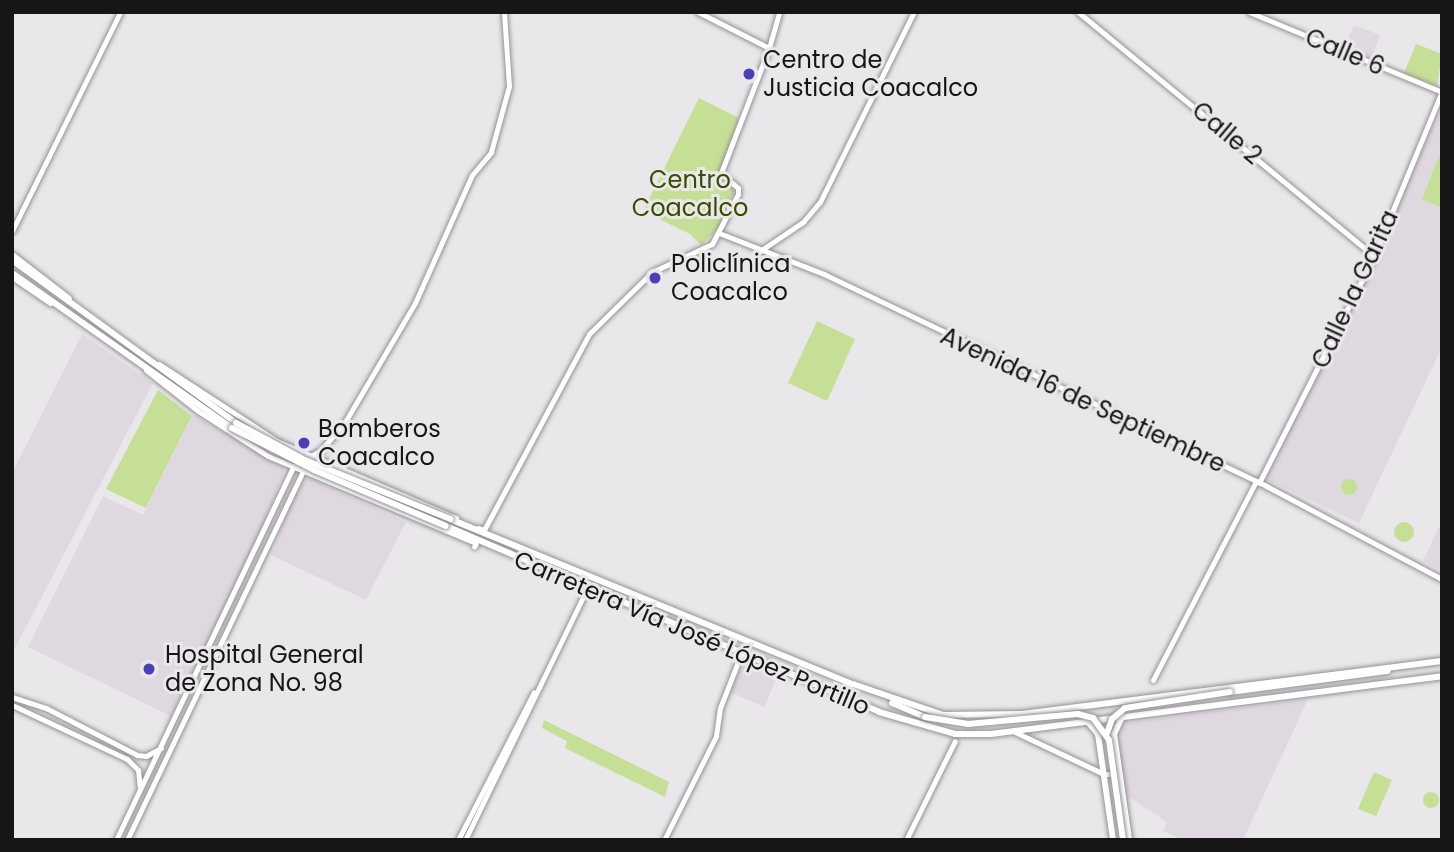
<!DOCTYPE html>
<html>
<head>
<meta charset="utf-8">
<style>
	body { margin:0 }
	#map { position:relative; width:1454px; height:852px; overflow:hidden; background:#e9e7ea; font-family:Poppins,sans-serif }
	div>[style] { position:absolute }
	.built>* { inset:0; background:#e0d8e1 }
	.green>* { inset:0; background:#c6df97 }
	.round { border-radius:50% }
	.roads { filter:drop-shadow(0 0 2px #949295) drop-shadow(0 0 2px #949295) }
	.secondary>* { height:5px; margin:-2.5px; padding:0 2.5px; transform-origin:2.5px; border-radius:2.5px; background:#fff }
	.primary>* { height:6px; margin:-3px; padding:0 3px; transform-origin:3px; border-radius:3px; background:#fff }
	.bridges { filter:drop-shadow(0 0 2px #949295) drop-shadow(0 0 2px #949295) }
	.primary-bridge>* { height:6px; margin:-3px; padding:0 3px; transform-origin:3px; border-radius:3px; background:#fff }
	.dots>* { width:19px; height:19px; translate:-50% -50%; box-sizing:border-box; border:4px solid #e9e7ea; border-radius:50% }
	span { translate:-50% -50%; white-space:nowrap; text-align:center; line-height:1.15; -webkit-text-stroke:6px #e9e7ea; paint-order:stroke }
	.street-label { font-size:24px; color:#171617 }
	.poi-label { font-size:24px; color:#171617 }
	.left { translate:0 -50%; text-align:left }
	.park-label { font-size:24px; color:#394b00 }
	.frame { position:absolute; inset:0; border:14px solid #171617; pointer-events:none }
</style>
</head>
<body>
<div id="map">
	<div class="built">
		<div style="clip-path:polygon(1354px 25px,1380px 35px,1371px 59px,1344px 48px)"></div>
		<div style="clip-path:polygon(1442px 105px,1442px 347px,1359px 523px,1266px 479px,1376px 258px)"></div>
		<div style="clip-path:polygon(82px 334px,153px 383px,12px 654px,12px 473px)"></div>
		<div style="clip-path:polygon(193px 415px,284px 467px,284px 473px,247px 564px,171px 716px,28px 647px,103px 496px,143px 515px)"></div>
		<div style="clip-path:polygon(308px 478px,406px 522px,366px 600px,271px 555px,296px 491px)"></div>
		<div style="clip-path:polygon(1442px 521px,1442px 571px,1423px 561px)"></div>
		<div style="clip-path:polygon(745px 661px,778px 675px,764px 707px,730px 692px)"></div>
		<div style="clip-path:polygon(1308px 699px,1243px 840px,1183px 840px,1163px 831px,1167px 822px,1126px 795px,1115px 737px,1125px 723px)"></div>
	</div>
	<div class="green">
		<div style="clip-path:polygon(1416px 44px,1442px 54px,1437px 86px,1404px 73px)"></div>
		<div style="clip-path:polygon(699px 98px,739px 118px,719px 175px,735px 189px,718px 229px,701px 245px,690px 234px,643px 211px)"></div>
		<div style="clip-path:polygon(1442px 148px,1442px 208px,1422px 199px)"></div>
		<div style="clip-path:polygon(817px 321px,855px 339px,827px 401px,788px 383px)"></div>
		<div style="clip-path:polygon(158px 390px,192px 416px,146px 508px,106px 489px)"></div>
		<div class="round" style="left:1341px;top:479px;width:16px;height:16px"></div>
		<div class="round" style="left:1394px;top:522px;width:20px;height:20px"></div>
		<div style="clip-path:polygon(544px 720px,669px 782px,665px 797px,565px 748px,567px 741px,542px 728px)"></div>
		<div style="clip-path:polygon(1374px 772px,1392px 780px,1376px 816px,1358px 809px)"></div>
		<div class="round" style="left:1423px;top:792px;width:16px;height:16px"></div>
	</div>
	<div class="roads">
		<div class="secondary">
			<div style="left:1078px;top:12px;width:384px;rotate:39.5deg"></div>
			<div style="left:1249px;top:12px;width:209px;rotate:22.5deg"></div>
			<div style="left:769px;top:48px;width:37px;rotate:-74deg"></div>
			<div style="left:12px;top:231px;width:244px;rotate:-63.7deg"></div>
			<div style="left:719px;top:233px;width:113px;rotate:21.3deg"></div>
			<div style="left:824px;top:274px;width:490px;rotate:25.6deg"></div>
			<div style="left:1266px;top:486px;width:199px;rotate:27.9deg"></div>
			<div style="left:760px;top:251px;width:52px;rotate:-34deg"></div>
			<div style="left:803px;top:222px;width:26px;rotate:-50deg"></div>
			<div style="left:820px;top:202px;width:212px;rotate:-63.7deg"></div>
			<div style="left:12px;top:254px;width:72px;rotate:37.7deg"></div>
			<div style="left:12px;top:277px;width:46px;rotate:34.4deg"></div>
			<div style="left:159px;top:364px;width:141px;rotate:33.1deg"></div>
			<div style="left:277px;top:441px;width:195px;rotate:23.3deg"></div>
			<div style="left:146px;top:370px;width:66px;rotate:38.3deg"></div>
			<div style="left:198px;top:411px;width:83px;rotate:32.7deg"></div>
			<div style="left:268px;top:456px;width:225px;rotate:22.7deg"></div>
			<div style="left:476px;top:543px;width:4px;rotate:117deg"></div>
			<div style="left:1259px;top:483px;width:254px;rotate:-63.1deg"></div>
			<div style="left:1374px;top:256px;width:178px;rotate:-67.6deg"></div>
			<div style="left:478px;top:528px;width:6px;rotate:18deg"></div>
			<div style="left:484px;top:530px;width:222px;rotate:-61.8deg"></div>
			<div style="left:589px;top:334px;width:88px;rotate:-44.5deg"></div>
			<div style="left:652px;top:272px;width:66px;rotate:-25deg"></div>
			<div style="left:712px;top:244px;width:56px;rotate:-62.5deg"></div>
			<div style="left:738px;top:194px;width:6px;rotate:-90deg"></div>
			<div style="left:738px;top:188px;width:23px;rotate:-139deg"></div>
			<div style="left:721px;top:173px;width:134px;rotate:-69deg"></div>
			<div style="left:769px;top:48px;width:80px;rotate:-153.1deg"></div>
			<div style="left:1153px;top:680px;width:224px;rotate:-62.6deg"></div>
			<div style="left:12px;top:697px;width:36px;rotate:18deg"></div>
			<div style="left:46px;top:708px;width:102px;rotate:27.3deg"></div>
			<div style="left:137px;top:755px;width:9px;rotate:6deg"></div>
			<div style="left:146px;top:756px;width:17px;rotate:-28deg"></div>
			<div style="left:12px;top:705px;width:127px;rotate:25.2deg"></div>
			<div style="left:127px;top:759px;width:16px;rotate:45deg"></div>
			<div style="left:138px;top:770px;width:18px;rotate:84deg"></div>
			<div style="left:1015px;top:732px;width:98px;rotate:25.3deg"></div>
			<div style="left:1104px;top:774px;width:13px"></div>
			<div style="left:116px;top:840px;width:413px;rotate:-64.6deg"></div>
			<div style="left:293px;top:467px;width:33px;rotate:-31deg"></div>
			<div style="left:321px;top:450px;width:37px;rotate:-49deg"></div>
			<div style="left:345px;top:422px;width:138px;rotate:-59.5deg"></div>
			<div style="left:415px;top:303px;width:140px;rotate:-66deg"></div>
			<div style="left:472px;top:175px;width:30px;rotate:-50deg"></div>
			<div style="left:491px;top:152px;width:68px;rotate:-74.7deg"></div>
			<div style="left:509px;top:86px;width:74px;rotate:-93.9deg"></div>
			<div style="left:127px;top:840px;width:418px;rotate:-64.5deg"></div>
			<div style="left:458px;top:840px;width:166px;rotate:-62.8deg"></div>
			<div style="left:465px;top:840px;width:279px;rotate:-64.1deg"></div>
			<div style="left:664px;top:840px;width:116px;rotate:-63.4deg"></div>
			<div style="left:716px;top:736px;width:28px;rotate:-82deg"></div>
			<div style="left:720px;top:708px;width:58px;rotate:-68.7deg"></div>
			<div style="left:906px;top:840px;width:110px;rotate:-63.7deg"></div>
		</div>
		<div class="primary">
			<div style="left:12px;top:260px;width:277px;rotate:36deg"></div>
			<div style="left:12px;top:273px;width:269px;rotate:35.2deg"></div>
			<div style="left:450px;top:519px;width:435px;rotate:22.3deg"></div>
			<div style="left:853px;top:684px;width:95px;rotate:19deg"></div>
			<div style="left:943px;top:715px;width:79px;rotate:-0.7deg"></div>
			<div style="left:1022px;top:714px;width:423px;rotate:-7.2deg"></div>
			<div style="left:446px;top:526px;width:471px;rotate:23.2deg"></div>
			<div style="left:879px;top:712px;width:79px;rotate:16.1deg"></div>
			<div style="left:955px;top:734px;width:36px"></div>
			<div style="left:991px;top:734px;width:455px;rotate:-7.3deg"></div>
			<div style="left:1230px;top:692px;width:159px;rotate:-7.6deg"></div>
			<div style="left:892px;top:703px;width:36px;rotate:23deg"></div>
			<div style="left:1121px;top:719px;width:17px;rotate:115deg"></div>
			<div style="left:1114px;top:734px;width:107px;rotate:81.9deg"></div>
			<div style="left:1088px;top:722px;width:16px;rotate:50deg"></div>
			<div style="left:1098px;top:734px;width:107px;rotate:81.9deg"></div>
		</div>
	</div>
	<div class="bridges">
		<div class="primary-bridge">
			<div style="left:236px;top:423px;width:78px;rotate:28.2deg"></div>
			<div style="left:305px;top:460px;width:157px;rotate:22.1deg"></div>
			<div style="left:232px;top:428px;width:92px;rotate:27.1deg"></div>
			<div style="left:314px;top:470px;width:143px;rotate:23deg"></div>
			<div style="left:925px;top:717px;width:44px;rotate:9.2deg"></div>
			<div style="left:968px;top:724px;width:110px;rotate:-5.2deg"></div>
			<div style="left:1078px;top:714px;width:16px;rotate:15deg"></div>
			<div style="left:1093px;top:718px;width:27px;rotate:54deg"></div>
			<div style="left:1109px;top:740px;width:101px;rotate:82deg"></div>
			<div style="left:1107px;top:733px;width:15px;rotate:-70deg"></div>
			<div style="left:1112px;top:719px;width:17px;rotate:-40deg"></div>
			<div style="left:1125px;top:708px;width:106px;rotate:-8.7deg"></div>
		</div>
	</div>
	<div class="dots">
		<div style="left:749px;top:74px;background:#4c3eb5"></div>
		<div style="left:655px;top:278px;background:#4c3eb5"></div>
		<div style="left:304px;top:443px;background:#4c3eb5"></div>
		<div style="left:149px;top:669px;background:#4c3eb5"></div>
	</div>
	<div class="street-label">
		<span style="left:1345px;top:52px;rotate:23deg">Calle 6</span>
		<span style="left:1227px;top:133px;rotate:40deg">Calle 2</span>
		<span style="left:1355px;top:289px;rotate:-65deg">Calle la Garita</span>
		<span style="left:1083px;top:400px;rotate:25deg">Avenida 16 de Septiembre</span>
		<span style="left:692px;top:633px;rotate:23deg">Carretera Vía José López Portillo</span>
	</div>
	<div class="poi-label">
		<span class="left" style="left:763px;top:74px">Centro de<br>Justicia Coacalco</span>
		<span class="left" style="left:671px;top:278px">Policlínica<br>Coacalco</span>
		<span class="left" style="left:318px;top:443px">Bomberos<br>Coacalco</span>
		<span class="left" style="left:165px;top:669px">Hospital General<br>de Zona No. 98</span>
	</div>
	<div class="park-label">
		<span style="left:690px;top:194px">Centro<br>Coacalco</span>
	</div>
	<div class="frame"></div>
</div>
</body>
</html>
